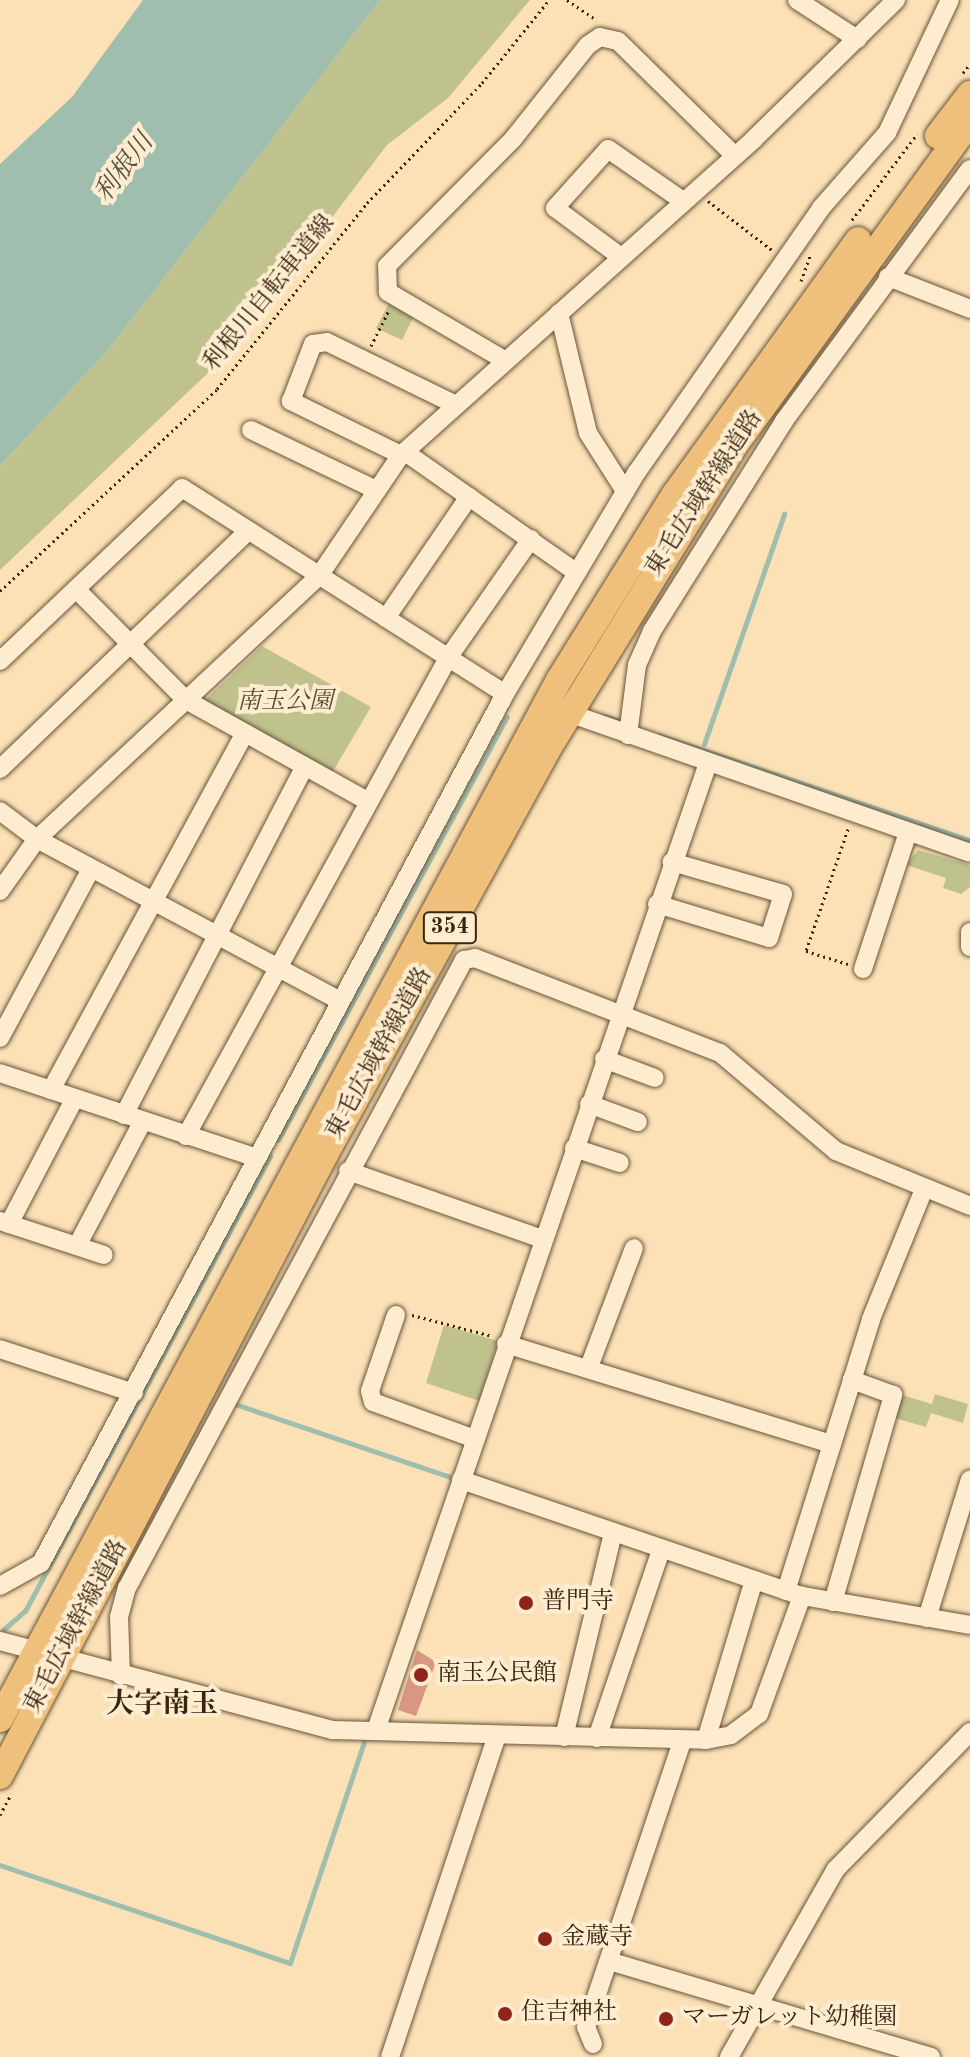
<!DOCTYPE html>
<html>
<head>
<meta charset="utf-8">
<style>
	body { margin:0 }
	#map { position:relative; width:970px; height:2057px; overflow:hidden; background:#fce1b6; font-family:"Old Standard TT","Noto Serif JP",serif }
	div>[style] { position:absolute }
	.green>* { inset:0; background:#c0c28d }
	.water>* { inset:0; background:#9fbeae }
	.stream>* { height:5px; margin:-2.5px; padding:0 2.5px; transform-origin:2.5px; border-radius:2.5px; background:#9fbeae }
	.building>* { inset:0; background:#d89781 }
	.path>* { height:3px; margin-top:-1.5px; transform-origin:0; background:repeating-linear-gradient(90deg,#37250f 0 2px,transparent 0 6px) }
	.roads { filter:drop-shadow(0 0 2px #685439) drop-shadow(0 0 2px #685439) }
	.minor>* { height:18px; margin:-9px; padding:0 9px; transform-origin:9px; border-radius:9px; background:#fdecd0 }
	.highway>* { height:26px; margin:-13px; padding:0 13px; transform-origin:13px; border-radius:13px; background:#eec07b }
	.dots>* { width:22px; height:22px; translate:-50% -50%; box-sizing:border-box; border:4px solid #fdecd0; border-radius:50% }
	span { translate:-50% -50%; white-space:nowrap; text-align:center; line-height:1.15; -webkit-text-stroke:8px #fdecd0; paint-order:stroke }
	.shield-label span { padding:2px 6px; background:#fdecd0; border:2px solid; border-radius:6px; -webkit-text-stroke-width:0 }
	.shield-label { font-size:22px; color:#37250f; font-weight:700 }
	.street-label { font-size:24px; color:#37250f }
	.park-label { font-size:24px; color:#594c2e; font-style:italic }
	.poi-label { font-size:24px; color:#37250f }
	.left { translate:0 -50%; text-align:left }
	.water-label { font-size:26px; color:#56533f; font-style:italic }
	.quarter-label { font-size:28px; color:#37250f; font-weight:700 }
</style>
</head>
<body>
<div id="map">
	<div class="green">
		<div style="clip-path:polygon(380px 0,530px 0,448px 98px,387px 145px,229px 353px,0 570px,0 466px,108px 350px)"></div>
		<div style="clip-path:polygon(390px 301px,414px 316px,402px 340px,376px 328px)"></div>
		<div style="clip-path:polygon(262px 646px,371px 707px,332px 773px,209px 706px,206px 699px)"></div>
		<div style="clip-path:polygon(918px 850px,970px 865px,970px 887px,961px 894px,943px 888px,946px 878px,906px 865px)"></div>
		<div style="clip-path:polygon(444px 1325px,498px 1341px,479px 1401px,426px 1383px)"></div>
		<div style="clip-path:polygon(935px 1394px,968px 1404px,963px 1423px,931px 1413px,926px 1427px,895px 1418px,902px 1395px,932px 1404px)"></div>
	</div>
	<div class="water">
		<div style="clip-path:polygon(143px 0,380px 0,108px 350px,0 466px,0 164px,72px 97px)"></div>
	</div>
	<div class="stream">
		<div style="left:604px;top:716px;width:14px;rotate:17deg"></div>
		<div style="left:659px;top:735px;width:328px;rotate:18.7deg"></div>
		<div style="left:704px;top:744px;width:244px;rotate:-70.8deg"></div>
		<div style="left:278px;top:1140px;width:481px;rotate:-61.6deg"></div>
		<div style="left:232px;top:1403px;width:234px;rotate:18.7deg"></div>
		<div style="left:4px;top:1629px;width:28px;rotate:-41deg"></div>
		<div style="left:25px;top:1611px;width:517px;rotate:-61.7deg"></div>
		<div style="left:0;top:1865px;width:306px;rotate:18.7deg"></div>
		<div style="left:290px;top:1963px;width:233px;rotate:-71.5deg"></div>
	</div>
	<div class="building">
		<div style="clip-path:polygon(417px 1650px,436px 1662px,416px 1716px,398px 1710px)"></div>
	</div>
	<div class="path">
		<div style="left:567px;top:0;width:36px;rotate:34deg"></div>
		<div style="left:963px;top:73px;width:11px;rotate:-52deg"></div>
		<div style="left:708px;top:201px;width:81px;rotate:37.4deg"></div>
		<div style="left:852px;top:220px;width:108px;rotate:-52.9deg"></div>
		<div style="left:801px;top:281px;width:27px;rotate:-70deg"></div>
		<div style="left:371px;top:346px;width:40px;rotate:-63.4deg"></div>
		<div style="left:0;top:591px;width:296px;rotate:-42.9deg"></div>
		<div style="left:217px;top:389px;width:239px;rotate:-51.1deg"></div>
		<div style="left:367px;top:203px;width:166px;rotate:-46.2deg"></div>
		<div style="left:482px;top:83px;width:107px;rotate:-51.1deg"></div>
		<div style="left:848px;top:829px;width:129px;rotate:109deg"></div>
		<div style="left:806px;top:951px;width:44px;rotate:17.2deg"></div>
		<div style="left:412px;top:1315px;width:83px;rotate:14.7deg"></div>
		<div style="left:0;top:1815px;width:24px;rotate:-62deg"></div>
	</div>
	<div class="roads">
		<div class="minor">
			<div style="left:797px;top:0;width:72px;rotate:33deg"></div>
			<div style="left:621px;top:257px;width:82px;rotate:-143.4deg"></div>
			<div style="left:555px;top:208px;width:79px;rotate:-48.1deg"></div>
			<div style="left:608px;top:149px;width:91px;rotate:34.7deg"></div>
			<div style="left:888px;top:277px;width:88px;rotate:21.3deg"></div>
			<div style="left:559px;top:313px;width:123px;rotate:76.4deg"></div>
			<div style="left:588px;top:433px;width:69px;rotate:57.5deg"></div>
			<div style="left:506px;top:361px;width:137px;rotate:-149.7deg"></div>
			<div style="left:388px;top:292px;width:26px;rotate:-92deg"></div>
			<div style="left:387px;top:266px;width:179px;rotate:-45.2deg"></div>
			<div style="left:513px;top:139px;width:120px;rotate:-51.4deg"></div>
			<div style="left:588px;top:45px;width:14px;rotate:-34deg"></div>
			<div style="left:600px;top:37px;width:18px;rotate:13deg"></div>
			<div style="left:618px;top:41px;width:164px;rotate:44.5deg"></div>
			<div style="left:251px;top:430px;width:136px;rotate:25.6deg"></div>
			<div style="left:405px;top:452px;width:210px;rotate:35.1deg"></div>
			<div style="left:401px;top:455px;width:123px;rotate:-153.9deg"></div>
			<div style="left:291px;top:401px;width:61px;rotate:-68.9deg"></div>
			<div style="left:313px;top:344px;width:14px;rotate:-8deg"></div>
			<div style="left:327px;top:342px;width:141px;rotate:26deg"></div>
			<div style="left:76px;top:589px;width:156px;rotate:45.3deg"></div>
			<div style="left:186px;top:700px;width:206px;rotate:29.1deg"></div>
			<div style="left:386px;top:618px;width:147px;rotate:-55.6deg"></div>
			<div style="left:0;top:661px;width:251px;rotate:-43.5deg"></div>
			<div style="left:182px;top:488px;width:383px;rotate:32.5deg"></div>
			<div style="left:560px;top:710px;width:434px;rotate:19.2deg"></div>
			<div style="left:628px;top:735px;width:71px;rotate:-82.7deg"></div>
			<div style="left:637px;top:665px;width:37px;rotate:-66deg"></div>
			<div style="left:652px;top:631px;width:248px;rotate:-57.8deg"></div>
			<div style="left:784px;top:421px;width:313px;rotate:-53.6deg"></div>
			<div style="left:0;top:769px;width:342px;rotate:-43.8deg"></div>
			<div style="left:0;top:811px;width:46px;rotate:37.1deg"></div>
			<div style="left:37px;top:839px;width:344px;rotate:28.1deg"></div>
			<div style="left:0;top:891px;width:64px;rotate:-54.6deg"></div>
			<div style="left:37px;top:839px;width:386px;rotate:-43deg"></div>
			<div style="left:319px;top:576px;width:146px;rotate:-55.9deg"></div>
			<div style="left:401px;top:455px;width:474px;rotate:-41.8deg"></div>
			<div style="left:754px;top:139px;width:199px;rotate:-44.4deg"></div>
			<div style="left:657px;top:904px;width:117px;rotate:16.9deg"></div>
			<div style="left:769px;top:938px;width:46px;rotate:-72.3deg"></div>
			<div style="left:783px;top:894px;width:116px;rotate:-163.9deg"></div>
			<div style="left:970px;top:932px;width:15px;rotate:90deg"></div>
			<div style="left:863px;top:969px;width:144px;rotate:-71.8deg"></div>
			<div style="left:0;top:1038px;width:192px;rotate:-61.7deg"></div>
			<div style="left:604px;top:1059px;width:54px;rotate:20.4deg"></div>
			<div style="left:0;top:1073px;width:271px;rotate:18.3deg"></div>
			<div style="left:51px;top:1090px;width:403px;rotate:-61.5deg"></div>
			<div style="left:589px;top:1104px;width:52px;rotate:20.2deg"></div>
			<div style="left:124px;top:1115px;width:391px;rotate:-62.6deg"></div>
			<div style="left:186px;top:1136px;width:545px;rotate:-61.27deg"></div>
			<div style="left:448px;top:658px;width:145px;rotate:-55.1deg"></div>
			<div style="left:574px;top:1148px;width:48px;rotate:18.1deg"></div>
			<div style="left:348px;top:1171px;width:206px;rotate:19.3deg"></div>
			<div style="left:0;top:1221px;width:109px;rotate:18.1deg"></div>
			<div style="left:9px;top:1224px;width:142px;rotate:-62.4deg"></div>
			<div style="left:77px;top:1246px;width:141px;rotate:-62.2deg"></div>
			<div style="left:396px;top:1315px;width:80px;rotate:108.9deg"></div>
			<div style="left:370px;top:1391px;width:11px;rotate:75deg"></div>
			<div style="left:373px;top:1402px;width:109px;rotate:19.9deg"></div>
			<div style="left:506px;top:1344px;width:341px;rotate:17.1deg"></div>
			<div style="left:0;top:1349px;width:141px;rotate:18.2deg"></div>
			<div style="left:589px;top:1367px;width:127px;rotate:-69.3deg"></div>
			<div style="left:461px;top:1480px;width:360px;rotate:18.8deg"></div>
			<div style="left:802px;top:1596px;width:170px;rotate:9.8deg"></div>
			<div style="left:0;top:1586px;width:47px;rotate:-29.3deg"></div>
			<div style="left:41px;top:1563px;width:985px;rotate:-61.9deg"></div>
			<div style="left:505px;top:694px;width:258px;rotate:-59.3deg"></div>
			<div style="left:637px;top:472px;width:322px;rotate:-55.1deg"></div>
			<div style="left:821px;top:208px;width:100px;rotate:-48.7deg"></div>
			<div style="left:887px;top:133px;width:147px;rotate:-64.7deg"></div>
			<div style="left:786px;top:1591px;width:285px;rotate:-72.6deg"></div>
			<div style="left:871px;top:1319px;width:140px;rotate:-67.8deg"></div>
			<div style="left:833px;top:1602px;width:216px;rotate:-73.8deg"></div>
			<div style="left:893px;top:1395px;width:44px;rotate:-159.9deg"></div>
			<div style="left:927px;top:1618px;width:145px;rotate:-72.8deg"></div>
			<div style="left:0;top:1641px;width:345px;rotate:15deg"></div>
			<div style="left:333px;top:1730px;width:373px;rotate:1.5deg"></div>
			<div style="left:706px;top:1740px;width:25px;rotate:-11deg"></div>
			<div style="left:731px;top:1735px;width:35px;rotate:-37deg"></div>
			<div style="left:759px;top:1714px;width:126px;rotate:-70deg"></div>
			<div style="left:121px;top:1676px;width:59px;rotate:-91.9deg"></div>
			<div style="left:119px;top:1617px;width:30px;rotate:-75deg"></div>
			<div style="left:127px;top:1588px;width:713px;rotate:-61.78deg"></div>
			<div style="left:464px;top:960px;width:11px;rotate:-10deg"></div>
			<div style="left:475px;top:958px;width:263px;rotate:21.2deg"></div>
			<div style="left:720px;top:1053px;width:152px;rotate:40.2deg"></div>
			<div style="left:836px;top:1151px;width:145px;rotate:22.3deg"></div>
			<div style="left:376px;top:1730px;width:1019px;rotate:-71.05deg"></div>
			<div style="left:564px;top:1737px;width:210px;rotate:-76.5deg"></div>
			<div style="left:597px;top:1738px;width:199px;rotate:-71.2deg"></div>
			<div style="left:706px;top:1740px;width:167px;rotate:-73.3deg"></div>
			<div style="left:609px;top:1961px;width:336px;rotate:16.6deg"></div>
			<div style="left:593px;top:2044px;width:18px;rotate:-112deg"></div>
			<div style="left:586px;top:2027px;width:302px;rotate:-71.4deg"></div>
			<div style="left:390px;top:2057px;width:339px;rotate:-71.6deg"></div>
			<div style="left:729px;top:2057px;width:216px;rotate:-60.4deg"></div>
			<div style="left:836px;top:1869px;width:192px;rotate:-45.6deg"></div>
		</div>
		<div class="highway">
			<div style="left:938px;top:136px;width:53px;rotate:-52.7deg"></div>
			<div style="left:0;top:1719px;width:1180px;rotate:-61.72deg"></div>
			<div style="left:559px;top:680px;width:219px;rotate:-58.1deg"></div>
			<div style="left:675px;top:494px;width:313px;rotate:-54.2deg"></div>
			<div style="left:0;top:1776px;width:703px;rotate:-62.38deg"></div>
			<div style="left:326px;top:1153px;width:473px;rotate:-61.2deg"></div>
			<div style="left:554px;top:739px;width:345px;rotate:-58.4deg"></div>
			<div style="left:735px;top:445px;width:399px;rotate:-54deg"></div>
		</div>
	</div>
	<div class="dots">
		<div style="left:526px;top:1603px;background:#8f2418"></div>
		<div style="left:421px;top:1675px;background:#8f2418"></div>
		<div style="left:545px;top:1939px;background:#8f2418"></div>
		<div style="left:505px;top:2014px;background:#8f2418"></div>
		<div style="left:666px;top:2019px;background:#8f2418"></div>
	</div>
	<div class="shield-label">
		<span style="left:450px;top:928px">354</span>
	</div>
	<div class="street-label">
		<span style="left:270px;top:294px;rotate:-51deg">利根川自転車道線</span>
		<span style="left:705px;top:494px;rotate:-57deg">東毛広域幹線道路</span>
		<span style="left:380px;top:1054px;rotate:-61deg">東毛広域幹線道路</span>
		<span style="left:77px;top:1627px;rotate:-62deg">東毛広域幹線道路</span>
	</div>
	<div class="park-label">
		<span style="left:285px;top:703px">南玉公園</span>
	</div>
	<div class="poi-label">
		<span class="left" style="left:542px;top:1603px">普門寺</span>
		<span class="left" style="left:437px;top:1675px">南玉公民館</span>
		<span class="left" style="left:561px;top:1939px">金蔵寺</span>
		<span class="left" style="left:521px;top:2014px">住吉神社</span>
		<span class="left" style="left:682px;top:2019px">マーガレット幼稚園</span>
	</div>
	<div class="water-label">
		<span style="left:125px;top:169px;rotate:-53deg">利根川</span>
	</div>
	<div class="quarter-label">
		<span style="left:162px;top:1705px">大字南玉</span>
	</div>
</div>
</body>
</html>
